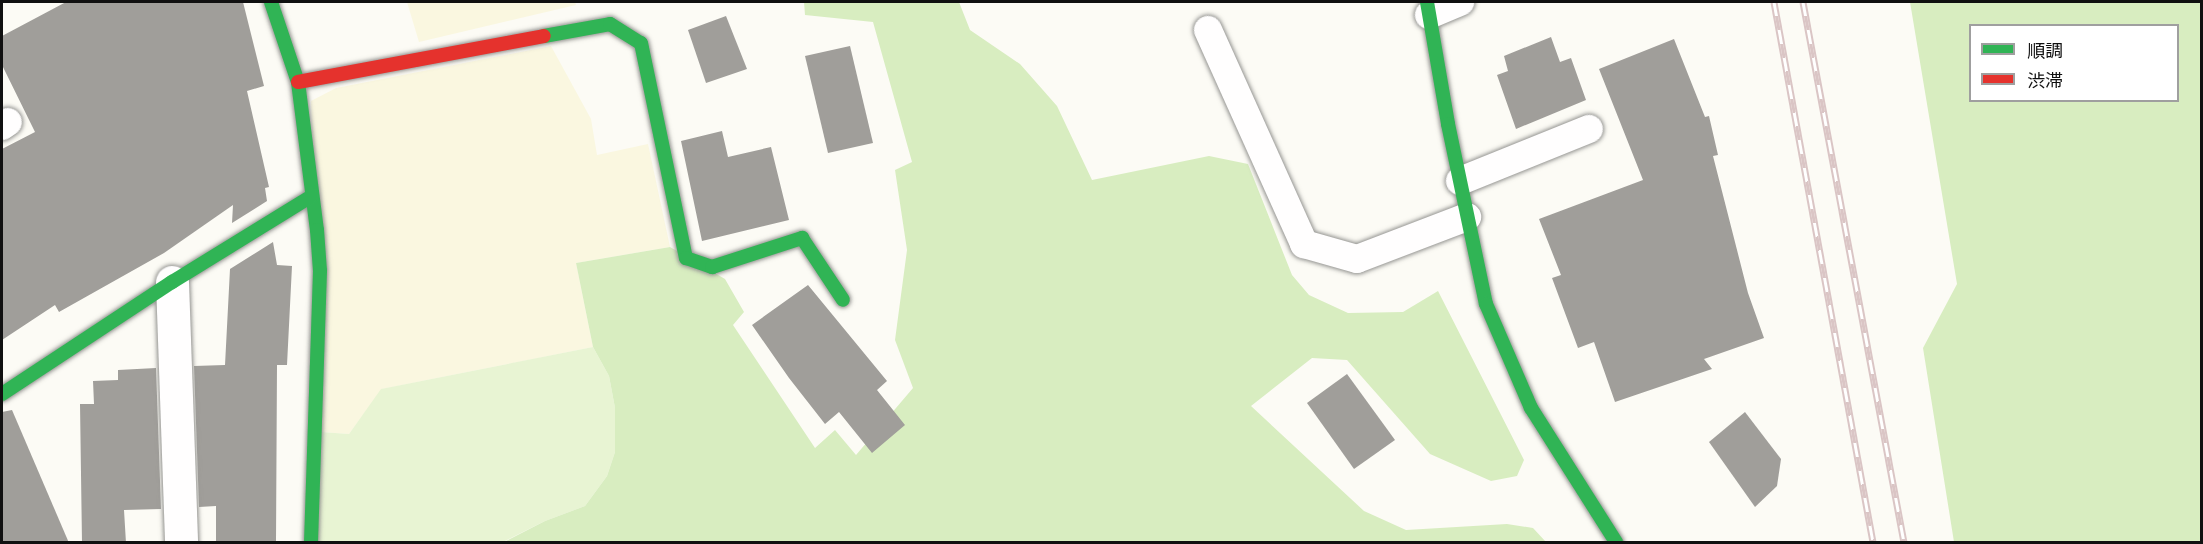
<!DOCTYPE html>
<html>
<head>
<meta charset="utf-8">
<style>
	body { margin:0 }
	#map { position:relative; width:2203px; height:544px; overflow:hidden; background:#fcfbf5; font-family:Lora,"Noto Sans JP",serif }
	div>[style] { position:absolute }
	.farmland>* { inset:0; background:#faf7e0 }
	.green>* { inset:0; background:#e8f4d3 }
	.forest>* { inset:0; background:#d8edc0 }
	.building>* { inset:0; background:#a09e9a }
	.roads { filter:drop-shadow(0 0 2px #969693) drop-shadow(0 0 2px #969693) }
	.lane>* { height:28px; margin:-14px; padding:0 14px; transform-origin:14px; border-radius:14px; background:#fffefe }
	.street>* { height:33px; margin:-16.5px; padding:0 16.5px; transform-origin:16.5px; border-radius:16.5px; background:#fffefe }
	.fast>* { height:14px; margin:-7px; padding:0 7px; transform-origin:7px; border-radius:7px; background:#30b455 }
	.jam>* { height:14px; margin:-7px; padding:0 7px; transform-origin:7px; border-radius:7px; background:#e5322d }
	.rail>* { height:7px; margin-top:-3.5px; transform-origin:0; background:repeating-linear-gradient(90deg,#fff 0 14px,#dac5c5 0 28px); box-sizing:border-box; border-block:2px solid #dac5c5 }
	span { translate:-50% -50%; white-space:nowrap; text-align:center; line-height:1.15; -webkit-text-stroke:6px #fff; paint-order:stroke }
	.frame { position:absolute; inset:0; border:3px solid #101010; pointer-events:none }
	.legend { position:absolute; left:1969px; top:24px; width:210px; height:78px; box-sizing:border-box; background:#fff; border:2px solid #9f9f9f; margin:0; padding:8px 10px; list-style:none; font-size:18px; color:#101010 }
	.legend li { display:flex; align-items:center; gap:12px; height:30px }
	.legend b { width:30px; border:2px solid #9f9f9f }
</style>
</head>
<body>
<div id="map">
	<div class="farmland">
		<div style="clip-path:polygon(407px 2px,575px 2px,576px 5px,419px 42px)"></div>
		<div style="clip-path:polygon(551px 46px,591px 119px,597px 155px,648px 144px,670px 247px,576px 263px,593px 347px,382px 389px,349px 434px,321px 432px,311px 101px,336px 88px)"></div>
	</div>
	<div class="green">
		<div style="clip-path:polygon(593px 347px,609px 376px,615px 408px,615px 452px,607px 476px,585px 506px,545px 521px,503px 542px,317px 542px,321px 432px,349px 434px,381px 389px)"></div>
	</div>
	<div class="forest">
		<div style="clip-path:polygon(804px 2px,959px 2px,970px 30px,1020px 64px,1057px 106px,1092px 180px,1209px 156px,1248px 164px,1292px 275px,1309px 295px,1348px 313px,1403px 312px,1438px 291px,1524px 460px,1517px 476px,1491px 481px,1430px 454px,1347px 360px,1312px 358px,1251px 406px,1364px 511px,1406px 530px,1507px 524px,1533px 528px,1546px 542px,504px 542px,545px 521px,585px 506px,607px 476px,615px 452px,615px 408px,609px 376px,593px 347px,576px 263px,670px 247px,725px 279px,744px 312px,733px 325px,815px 448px,835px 430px,856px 455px,913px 388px,895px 340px,907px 250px,895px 170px,912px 162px,873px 22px,805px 15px)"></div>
		<div style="clip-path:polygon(evenodd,1910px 2px,2201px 2px,2201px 542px,1954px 542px,1923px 348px,1957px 284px,1910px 2px,1970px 26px,2178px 26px,2178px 100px,1970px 100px,1970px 26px)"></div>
	</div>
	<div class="building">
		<div style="clip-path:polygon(66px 2px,243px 2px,264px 86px,247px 91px,269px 187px,265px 188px,267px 201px,232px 223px,233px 205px,164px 253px,59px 312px,55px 305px,2px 340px,2px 149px,35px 132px,2px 65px,2px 36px)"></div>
		<div style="clip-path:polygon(726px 16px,747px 69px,706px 83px,688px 30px)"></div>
		<div style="clip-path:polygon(1551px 37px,1560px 62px,1571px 58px,1586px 100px,1516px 129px,1497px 75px,1508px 71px,1504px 56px)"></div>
		<div style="clip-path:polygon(1674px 39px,1705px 117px,1709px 116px,1718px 155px,1713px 156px,1748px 293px,1764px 338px,1704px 359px,1712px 369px,1615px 402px,1594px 342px,1578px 348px,1552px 278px,1561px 275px,1539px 219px,1643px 180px,1599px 69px)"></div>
		<div style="clip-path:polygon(850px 46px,873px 143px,828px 153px,805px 56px)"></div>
		<div style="clip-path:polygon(722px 131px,728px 157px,771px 147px,789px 220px,702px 241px,681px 141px)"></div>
		<div style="clip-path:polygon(273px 242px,277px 265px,292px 266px,287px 365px,277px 365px,276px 543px,216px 543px,216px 506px,199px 507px,194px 366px,225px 365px,230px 269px)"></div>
		<div style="clip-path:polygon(808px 285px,887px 381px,877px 390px,905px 425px,872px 453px,839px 412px,825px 424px,789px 378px,752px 325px)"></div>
		<div style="clip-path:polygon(156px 368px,161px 509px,124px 510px,126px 543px,82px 543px,80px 404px,94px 404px,93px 381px,118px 380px,118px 370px)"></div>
		<div style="clip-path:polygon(1347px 374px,1395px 440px,1354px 469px,1307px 403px)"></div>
		<div style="clip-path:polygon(12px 410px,69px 543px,2px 543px,2px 412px)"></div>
		<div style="clip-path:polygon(1745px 412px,1781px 459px,1777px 486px,1755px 507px,1709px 442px)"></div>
	</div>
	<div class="roads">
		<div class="lane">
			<div style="left:1429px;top:15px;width:34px;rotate:-23deg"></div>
			<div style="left:1208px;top:30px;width:235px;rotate:65.8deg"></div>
			<div style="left:1304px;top:244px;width:55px;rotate:15.8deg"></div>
			<div style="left:1357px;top:259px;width:118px;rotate:-20.9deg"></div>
			<div style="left:2px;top:126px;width:7px;rotate:-34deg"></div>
			<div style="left:1460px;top:181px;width:139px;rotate:-22deg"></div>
		</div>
		<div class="street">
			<div style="left:172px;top:282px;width:260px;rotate:88deg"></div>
		</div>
		<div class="fast">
			<div style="left:271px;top:2px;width:84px;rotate:71.4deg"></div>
			<div style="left:298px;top:82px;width:149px;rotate:82.7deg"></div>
			<div style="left:317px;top:230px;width:41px;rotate:85.8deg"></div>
			<div style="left:320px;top:271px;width:271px;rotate:91.9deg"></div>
			<div style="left:1427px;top:2px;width:124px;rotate:80.2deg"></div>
			<div style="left:1448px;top:124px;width:184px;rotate:78.1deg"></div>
			<div style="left:1486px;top:304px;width:113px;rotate:66.6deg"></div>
			<div style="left:1531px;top:408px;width:159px;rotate:57.6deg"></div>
			<div style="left:544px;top:36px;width:67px;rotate:-10.3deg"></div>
			<div style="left:610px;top:24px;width:36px;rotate:32deg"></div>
			<div style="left:641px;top:43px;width:220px;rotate:78.2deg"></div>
			<div style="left:686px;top:258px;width:28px;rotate:19deg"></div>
			<div style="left:712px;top:267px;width:95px;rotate:-17.9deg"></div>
			<div style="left:802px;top:238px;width:74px;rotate:56.5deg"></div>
			<div style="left:2px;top:394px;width:204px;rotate:-33.4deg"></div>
			<div style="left:172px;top:282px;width:164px;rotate:-31.6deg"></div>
		</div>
		<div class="jam">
			<div style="left:298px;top:82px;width:250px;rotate:-10.6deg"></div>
		</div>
	</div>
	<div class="rail">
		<div style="left:1774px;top:2px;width:549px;rotate:79.61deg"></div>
		<div style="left:1803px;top:2px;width:549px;rotate:79.41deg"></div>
	</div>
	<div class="frame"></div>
	<ul class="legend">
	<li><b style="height:8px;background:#30b455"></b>順調</li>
	<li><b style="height:8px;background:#e5322d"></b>渋滞</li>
	</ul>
</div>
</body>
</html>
